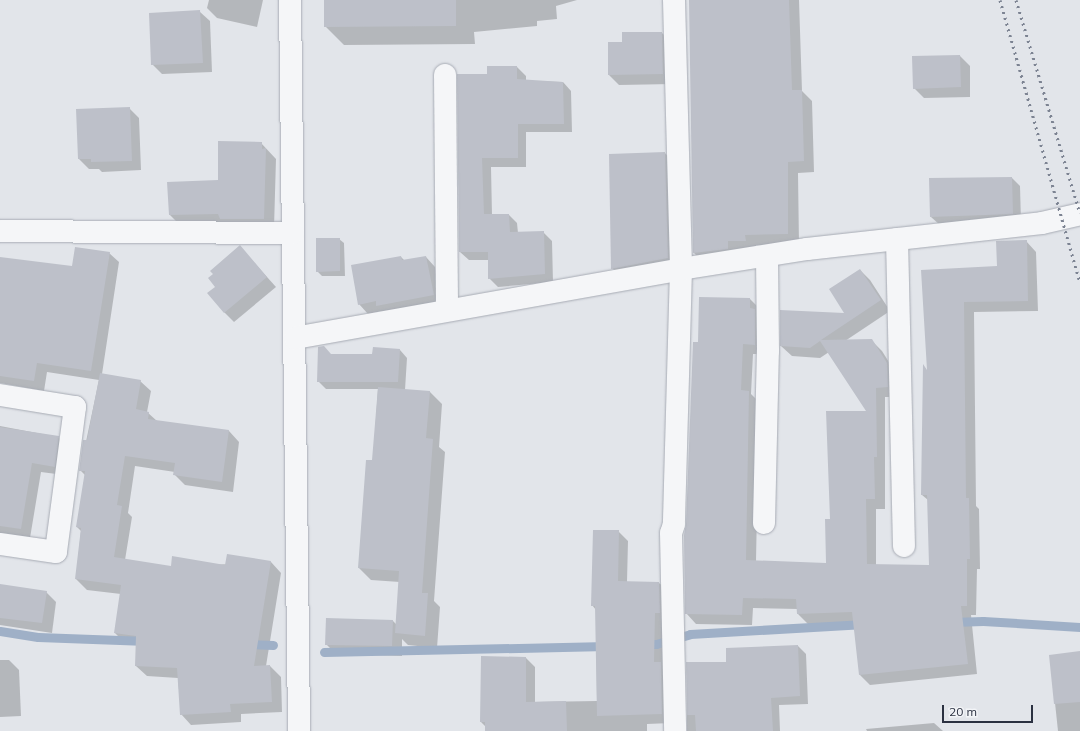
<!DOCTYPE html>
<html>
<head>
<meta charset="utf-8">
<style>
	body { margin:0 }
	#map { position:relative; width:1080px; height:731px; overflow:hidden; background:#e2e5ea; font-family:Mulish,sans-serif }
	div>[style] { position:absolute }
	.shadow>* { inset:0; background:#0003 }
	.stream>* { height:9px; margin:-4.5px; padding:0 4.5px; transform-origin:4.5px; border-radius:4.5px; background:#9fb0c7 }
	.building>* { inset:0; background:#bdc0c9 }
	.roads { filter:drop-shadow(0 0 1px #a7abb4) drop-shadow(0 0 1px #a7abb4) }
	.minor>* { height:22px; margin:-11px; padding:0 11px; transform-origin:11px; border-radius:11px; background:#f5f6f8 }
	.rail>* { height:3px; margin-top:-1.5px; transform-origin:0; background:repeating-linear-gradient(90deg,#7c8392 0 2px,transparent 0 6px) }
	span { translate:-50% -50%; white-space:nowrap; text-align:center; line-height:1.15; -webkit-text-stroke:3px #f2f4f7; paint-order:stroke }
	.scale { position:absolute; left:942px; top:705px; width:91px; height:18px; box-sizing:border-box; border:2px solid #2b3141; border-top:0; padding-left:5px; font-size:12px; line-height:14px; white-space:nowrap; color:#2b3141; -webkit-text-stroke:3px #f2f4f7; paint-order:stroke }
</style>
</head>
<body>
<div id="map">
	<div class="shadow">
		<div style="clip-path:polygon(209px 0,263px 0,257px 27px,217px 18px,207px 8px)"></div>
		<div style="clip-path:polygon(325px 0,577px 0,556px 6px,557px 19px,537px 21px,537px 26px,474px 32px,475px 44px,344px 45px,325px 26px)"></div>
		<div style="clip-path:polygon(690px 0,799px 0,802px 91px,812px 101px,814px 172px,798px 173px,799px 245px,756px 245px,756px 251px,705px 264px,694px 253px)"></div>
		<div style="clip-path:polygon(200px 12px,210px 21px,212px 72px,162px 74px,152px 64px)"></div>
		<div style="clip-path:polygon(662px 33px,672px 43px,673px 84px,619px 85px,609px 75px,623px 43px)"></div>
		<div style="clip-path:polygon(960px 56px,970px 66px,970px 97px,924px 98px,914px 88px)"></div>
		<div style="clip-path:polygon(488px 67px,517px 67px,526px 76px,526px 81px,563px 82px,571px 91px,572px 132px,526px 132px,526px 167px,491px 167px,492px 215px,509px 215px,517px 223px,518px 233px,543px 232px,552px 241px,553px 282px,498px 287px,489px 278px,489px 260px,469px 260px,460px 252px)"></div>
		<div style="clip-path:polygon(129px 108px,139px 118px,141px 170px,102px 172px,99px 169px,89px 169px,79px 159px)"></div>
		<div style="clip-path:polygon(261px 143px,276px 159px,274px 228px,179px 224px,169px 214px,219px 181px)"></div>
		<div style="clip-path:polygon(665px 153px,673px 162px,676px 266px,621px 276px,612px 268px,610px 155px)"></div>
		<div style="clip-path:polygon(1012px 178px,1020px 186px,1021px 222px,940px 225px,931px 217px)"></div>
		<div style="clip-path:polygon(339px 239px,344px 243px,345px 276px,322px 276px,317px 271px)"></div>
		<div style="clip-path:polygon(1026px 241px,1036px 252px,1038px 311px,974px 312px,976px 506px,979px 509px,980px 569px,977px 569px,976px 615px,971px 615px,977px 674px,870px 685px,860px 675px,854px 622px,808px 624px,798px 614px,798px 609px,753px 608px,752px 625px,696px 624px,686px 613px,688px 524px,699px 343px,750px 299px,760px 309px,765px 354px,753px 354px,751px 394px,759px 402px,756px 562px,827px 564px,831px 520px,868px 412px,829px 352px,820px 358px,792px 356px,781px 346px,846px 314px,860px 270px,870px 280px,890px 311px,845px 341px,871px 340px,882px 351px,897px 375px,898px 397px,885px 397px,885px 509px,876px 509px,876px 565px,930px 566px,928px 500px,922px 495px,928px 371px,922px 271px,998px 267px)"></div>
		<div style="clip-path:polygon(240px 247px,276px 287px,234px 322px,224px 312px,216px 287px)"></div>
		<div style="clip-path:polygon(109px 253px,119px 262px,102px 374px,140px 381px,151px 391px,147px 412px,157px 421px,229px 431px,239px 442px,233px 492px,185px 485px,175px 475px,175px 472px,135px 466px,128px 513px,132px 517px,125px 560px,172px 567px,271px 562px,281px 573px,266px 666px,270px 666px,281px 677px,282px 712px,241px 714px,241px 722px,191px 725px,181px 714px,178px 678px,147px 676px,136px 666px,137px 645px,125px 643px,115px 633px,121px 594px,87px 590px,76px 579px,81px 531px,77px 527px,85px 475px,80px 470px,99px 380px,47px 372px,44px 391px,0 383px,0 258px,73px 268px)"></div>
		<div style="clip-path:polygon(401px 257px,405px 261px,426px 257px,435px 267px,443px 304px,386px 315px,382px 311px,368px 314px,359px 304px)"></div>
		<div style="clip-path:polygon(400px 350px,407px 358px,405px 390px,430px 392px,442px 404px,439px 447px,445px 452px,434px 601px,440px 607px,437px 648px,408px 645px,402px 639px,402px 656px,336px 654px,326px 644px,393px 621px,396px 624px,400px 582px,371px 580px,359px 568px,373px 462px,378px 389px,326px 389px,318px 381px,332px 355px,373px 355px)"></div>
		<div style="clip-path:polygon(0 426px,58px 437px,67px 446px,64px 475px,41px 472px,30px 538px,0 533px)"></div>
		<div style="clip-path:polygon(618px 531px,628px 541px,627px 582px,659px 583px,669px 592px,671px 723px,647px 724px,647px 731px,486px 731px,486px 727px,481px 722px,526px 658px,535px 667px,535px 702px,597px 701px,596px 610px,592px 605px)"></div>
		<div style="clip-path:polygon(0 585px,46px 592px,56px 602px,52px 633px,0 625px)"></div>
		<div style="clip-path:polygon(798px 646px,806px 654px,808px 704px,779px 705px,780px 731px,687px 731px,687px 663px,727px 663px)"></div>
		<div style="clip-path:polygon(1080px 652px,1080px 731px,1058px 731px,1050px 656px)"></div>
		<div style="clip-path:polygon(0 660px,9px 660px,19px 670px,21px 716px,0 717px)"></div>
		<div style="clip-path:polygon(934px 723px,943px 731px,867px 731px,866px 729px)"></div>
	</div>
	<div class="stream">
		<div style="left:952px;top:622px;width:31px;rotate:-2deg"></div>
		<div style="left:983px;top:621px;width:97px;rotate:3.5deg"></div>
		<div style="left:0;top:631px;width:38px;rotate:9deg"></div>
		<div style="left:38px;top:637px;width:109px;rotate:2.1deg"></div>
		<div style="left:246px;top:644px;width:27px;rotate:2deg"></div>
		<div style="left:643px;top:644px;width:13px"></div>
		<div style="left:656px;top:644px;width:35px;rotate:-16deg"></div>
		<div style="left:690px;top:634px;width:175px;rotate:-3.3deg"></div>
		<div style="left:324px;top:652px;width:283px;rotate:-1.2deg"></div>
	</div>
	<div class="building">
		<div style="clip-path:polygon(324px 0,456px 0,456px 26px,324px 27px)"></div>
		<div style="clip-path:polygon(689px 0,789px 0,792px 90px,802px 90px,804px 161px,788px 162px,788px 234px,745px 235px,746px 241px,728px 241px,728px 249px,693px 253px)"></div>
		<div style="clip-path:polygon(200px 10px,203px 63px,151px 65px,149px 13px)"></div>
		<div style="clip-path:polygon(622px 32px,662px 32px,663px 74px,608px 75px,608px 42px,622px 42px)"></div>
		<div style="clip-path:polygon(960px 55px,961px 87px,913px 89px,912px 56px)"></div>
		<div style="clip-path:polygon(487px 66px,517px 66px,517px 79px,563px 82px,564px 124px,518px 124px,518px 158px,482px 158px,484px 214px,509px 214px,510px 232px,544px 231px,545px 274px,488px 279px,488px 252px,459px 252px,457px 74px,487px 74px)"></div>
		<div style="clip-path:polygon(130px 107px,132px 161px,91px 162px,91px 159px,78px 159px,76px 109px)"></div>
		<div style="clip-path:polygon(218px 141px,262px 142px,262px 149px,266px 148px,264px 219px,220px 219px,218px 214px,169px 215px,167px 182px,218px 180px)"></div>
		<div style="clip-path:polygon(665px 152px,668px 258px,611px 269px,609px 154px)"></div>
		<div style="clip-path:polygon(1012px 177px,1013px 214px,930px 217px,929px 178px)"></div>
		<div style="clip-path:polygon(316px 238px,340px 238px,340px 271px,316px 272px)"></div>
		<div style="clip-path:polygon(1027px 240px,1028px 301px,964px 302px,966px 498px,969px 498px,970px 559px,967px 559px,967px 606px,961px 606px,968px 664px,859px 675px,852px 612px,797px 614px,796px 599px,743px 598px,742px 615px,685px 614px,684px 535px,686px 524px,693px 342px,698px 342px,699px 297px,750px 298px,750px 308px,755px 309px,755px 345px,743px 344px,741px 390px,749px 391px,746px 560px,826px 563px,825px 519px,830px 519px,826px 411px,866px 411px,820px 341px,810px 348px,780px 346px,780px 310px,844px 313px,829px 289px,860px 269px,881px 300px,821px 340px,872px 339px,887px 363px,888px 387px,876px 388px,877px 457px,874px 457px,875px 499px,866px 499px,867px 564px,929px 565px,927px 495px,921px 495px,923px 364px,927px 370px,921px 270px,997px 266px,996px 241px)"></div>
		<div style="clip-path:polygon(240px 245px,267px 277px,224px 313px,207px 293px,215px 287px,208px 278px,213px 274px,210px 271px)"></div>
		<div style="clip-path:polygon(75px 247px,110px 252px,91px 371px,37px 363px,34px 381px,0 376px,0 257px,72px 266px)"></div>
		<div style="clip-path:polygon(401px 256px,402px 260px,426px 256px,434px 295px,376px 306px,376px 301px,358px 305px,351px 265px)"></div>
		<div style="clip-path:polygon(324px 346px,331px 354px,372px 354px,373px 347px,400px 349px,398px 382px,317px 382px,318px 347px)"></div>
		<div style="clip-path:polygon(100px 373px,141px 380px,136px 409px,149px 412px,148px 419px,229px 430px,222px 482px,173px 475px,175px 463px,125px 456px,117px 505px,122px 506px,114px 557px,171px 566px,172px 556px,225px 565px,227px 554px,271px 561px,254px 666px,270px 665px,272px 702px,230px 704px,231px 712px,180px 715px,177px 668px,135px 666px,136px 636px,114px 633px,121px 585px,75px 579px,81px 528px,76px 527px,85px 471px,79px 471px,83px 440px,87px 440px)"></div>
		<div style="clip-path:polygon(378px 387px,430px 391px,426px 438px,433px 439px,422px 593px,428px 593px,425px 636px,395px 633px,399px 571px,358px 568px,366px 460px,372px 460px)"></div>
		<div style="clip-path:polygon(0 427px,59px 436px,55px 467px,32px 463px,21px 529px,0 526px)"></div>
		<div style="clip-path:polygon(593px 530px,619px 530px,618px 581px,659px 582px,660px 613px,655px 613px,654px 662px,661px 662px,662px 714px,597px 716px,595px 606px,591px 606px)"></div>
		<div style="clip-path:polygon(0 584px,47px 591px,42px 623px,0 618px)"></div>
		<div style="clip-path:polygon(326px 618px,393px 620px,392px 646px,325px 645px)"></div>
		<div style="clip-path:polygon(798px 645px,800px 696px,771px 698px,773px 731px,696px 731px,695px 715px,687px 715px,686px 662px,726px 662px,726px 648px)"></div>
		<div style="clip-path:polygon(1080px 651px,1080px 702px,1054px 704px,1049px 655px)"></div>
		<div style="clip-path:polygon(481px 656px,526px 657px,526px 702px,566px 701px,567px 731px,485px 731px,485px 722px,480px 722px)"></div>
	</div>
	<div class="roads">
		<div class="minor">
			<div style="left:290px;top:0;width:731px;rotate:89.29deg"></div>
			<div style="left:674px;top:0;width:269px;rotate:88.5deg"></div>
			<div style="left:681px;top:269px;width:255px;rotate:91.6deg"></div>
			<div style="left:674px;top:524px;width:9px;rotate:108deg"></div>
			<div style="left:671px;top:533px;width:198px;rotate:88.8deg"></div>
			<div style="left:445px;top:75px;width:235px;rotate:89.5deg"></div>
			<div style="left:0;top:231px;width:293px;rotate:0.4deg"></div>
			<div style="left:897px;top:239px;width:307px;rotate:88.7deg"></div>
			<div style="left:295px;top:338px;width:392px;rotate:-10.1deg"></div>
			<div style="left:681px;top:269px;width:128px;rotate:-9deg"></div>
			<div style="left:807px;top:249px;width:236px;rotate:-6.3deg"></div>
			<div style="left:1042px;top:223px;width:39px;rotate:-13deg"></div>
			<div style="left:0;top:395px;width:76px;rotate:9.1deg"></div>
			<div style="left:75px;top:407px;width:146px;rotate:97.5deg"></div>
			<div style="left:56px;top:552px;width:57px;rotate:-171.9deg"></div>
			<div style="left:764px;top:523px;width:172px;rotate:-88.7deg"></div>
			<div style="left:768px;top:351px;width:94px;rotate:-90.6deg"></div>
		</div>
	</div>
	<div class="rail">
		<div style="left:1000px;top:0;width:294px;rotate:74.2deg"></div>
		<div style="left:1016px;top:0;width:222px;rotate:73.3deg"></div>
	</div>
	<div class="scale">20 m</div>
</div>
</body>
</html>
